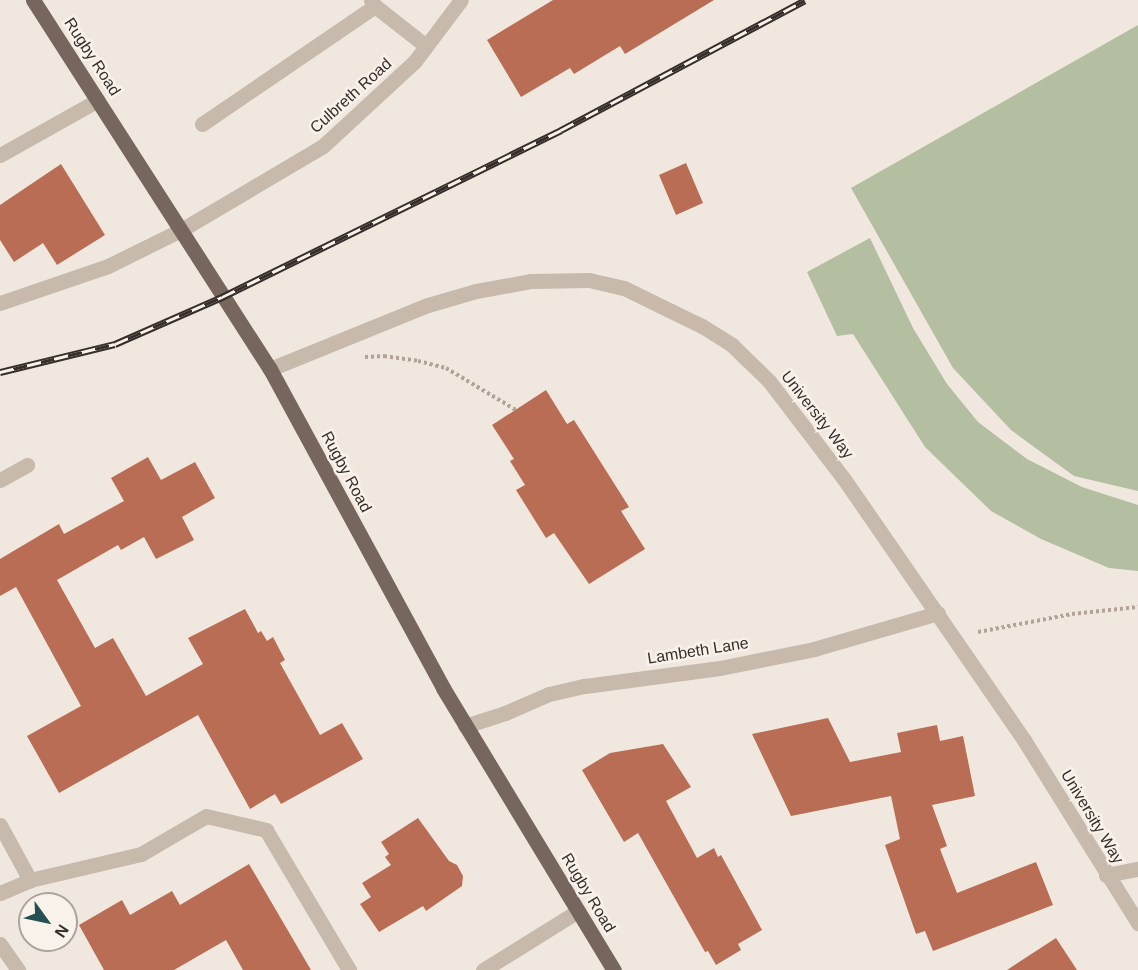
<!DOCTYPE html>
<html>
<head>
<meta charset="utf-8">
<style>
	body { margin:0 }
	#map { position:relative; width:1138px; height:970px; overflow:hidden; background:#f0e8df; font-family:Helvetica,sans-serif }
	div>[style] { position:absolute }
	.green>* { inset:0; background:#b4bea0 }
	.building>* { inset:0; background:#b96d54 }
	.path>* { height:4px; margin-top:-2px; transform-origin:0; background:repeating-linear-gradient(90deg,#b3a396 0 3px,transparent 0 6px) }
	.minor>* { height:15px; margin:-7.5px; padding:0 7.5px; transform-origin:7.5px; border-radius:7.5px; background:#c7b9ac }
	.major>* { height:15px; margin:-7.5px; padding:0 7.5px; transform-origin:7.5px; border-radius:7.5px; background:#76665d }
	.rail>* { height:7px; margin-top:-3.5px; transform-origin:0; background:repeating-linear-gradient(90deg,#f8f2eb 0 14px,#362e2a 0 28px); box-sizing:border-box; border-block:2px solid #362e2a }
	span { translate:-50% -50%; white-space:nowrap; text-align:center; line-height:1.15; -webkit-text-stroke:5px #f8f2eb; paint-order:stroke }
	.street-label { font-size:16px; color:#362e2a }
	.north { position:absolute; left:18px; top:892px; width:60px; height:60px; box-sizing:border-box; background:#f8f2eb; border:2px solid #aaa49e; border-radius:50%; rotate:123deg; font-size:16px; font-weight:700; line-height:24px; text-align:center; color:#362e2a }
	.north::after { content:''; display:block; margin:auto; width:21px; height:27px; background:#245053; clip-path:polygon(50% 0,100% 100%,50% 72%,0 100%) }
</style>
</head>
<body>
<div id="map">
	<div class="green">
		<div style="clip-path:polygon(1138px 25px,1138px 491px,1074px 476px,1011px 430px,953px 368px,851px 188px)"></div>
		<div style="clip-path:polygon(870px 238px,913px 328px,947px 384px,978px 422px,1027px 459px,1082px 487px,1138px 505px,1138px 571px,1109px 568px,1041px 539px,991px 511px,925px 447px,853px 334px,837px 336px,807px 272px)"></div>
	</div>
	<div class="building">
		<div style="clip-path:polygon(553px 0,714px 0,625px 54px,620px 46px,574px 74px,570px 68px,521px 97px,487px 40px)"></div>
		<div style="clip-path:polygon(686px 163px,703px 203px,676px 215px,659px 175px)"></div>
		<div style="clip-path:polygon(61px 164px,105px 235px,57px 265px,43px 243px,14px 262px,0 240px,0 205px)"></div>
		<div style="clip-path:polygon(546px 390px,567px 424px,574px 420px,629px 507px,621px 511px,645px 549px,589px 584px,554px 533px,546px 538px,516px 490px,525px 485px,510px 461px,514px 459px,492px 425px)"></div>
		<div style="clip-path:polygon(148px 457px,161px 480px,195px 462px,215px 498px,182px 517px,194px 540px,156px 559px,144px 537px,121px 550px,118px 545px,57px 580px,95px 648px,113px 638px,146px 696px,203px 664px,188px 638px,245px 609px,258px 633px,261px 631px,267px 641px,273px 637px,285px 660px,280px 663px,320px 735px,342px 723px,363px 759px,281px 804px,275px 794px,250px 809px,198px 715px,59px 793px,27px 736px,81px 706px,16px 587px,0 596px,0 559px,59px 524px,64px 534px,124px 501px,111px 478px)"></div>
		<div style="clip-path:polygon(828px 718px,850px 762px,901px 752px,897px 733px,937px 725px,940px 741px,963px 736px,975px 796px,932px 805px,947px 846px,940px 849px,957px 893px,1036px 862px,1053px 905px,933px 951px,925px 931px,916px 934px,885px 845px,900px 839px,891px 796px,791px 816px,752px 734px)"></div>
		<div style="clip-path:polygon(663px 744px,691px 787px,666px 801px,697px 858px,714px 848px,718px 857px,721px 855px,762px 930px,738px 944px,741px 950px,716px 965px,708px 951px,705px 952px,638px 833px,624px 842px,582px 770px,610px 753px)"></div>
		<div style="clip-path:polygon(418px 818px,449px 861px,457px 865px,463px 876px,462px 886px,426px 911px,423px 906px,379px 932px,360px 904px,371px 897px,362px 883px,391px 865px,385px 857px,389px 854px,381px 842px)"></div>
		<div style="clip-path:polygon(249px 864px,311px 970px,243px 970px,226px 940px,174px 970px,104px 970px,79px 925px,122px 900px,130px 915px,172px 891px,180px 905px)"></div>
		<div style="clip-path:polygon(1056px 938px,1077px 970px,1007px 970px)"></div>
	</div>
	<div class="path">
		<div style="left:365px;top:357px;width:19px;rotate:-3deg"></div>
		<div style="left:384px;top:356px;width:34px;rotate:8deg"></div>
		<div style="left:418px;top:361px;width:29px;rotate:14deg"></div>
		<div style="left:446px;top:368px;width:82px;rotate:31deg"></div>
		<div style="left:978px;top:632px;width:96px;rotate:-10.8deg"></div>
		<div style="left:1072px;top:614px;width:66px;rotate:-6.1deg"></div>
	</div>
	<div class="minor">
		<div style="left:371px;top:0;width:7px;rotate:56deg"></div>
		<div style="left:375px;top:6px;width:65px;rotate:38.1deg"></div>
		<div style="left:202px;top:124px;width:209px;rotate:-34.3deg"></div>
		<div style="left:0;top:155px;width:112px;rotate:-29.3deg"></div>
		<div style="left:0;top:303px;width:114px;rotate:-18.9deg"></div>
		<div style="left:108px;top:266px;width:81px;rotate:-26.3deg"></div>
		<div style="left:181px;top:230px;width:165px;rotate:-30.6deg"></div>
		<div style="left:323px;top:146px;width:125px;rotate:-42.7deg"></div>
		<div style="left:415px;top:61px;width:76px;rotate:-53deg"></div>
		<div style="left:270px;top:369px;width:170px;rotate:-22.1deg"></div>
		<div style="left:428px;top:305px;width:50px;rotate:-16.3deg"></div>
		<div style="left:476px;top:291px;width:56px;rotate:-10.3deg"></div>
		<div style="left:531px;top:281px;width:58px;rotate:-1deg"></div>
		<div style="left:589px;top:280px;width:36px;rotate:13deg"></div>
		<div style="left:624px;top:288px;width:87px;rotate:26deg"></div>
		<div style="left:702px;top:326px;width:36px;rotate:32deg"></div>
		<div style="left:732px;top:345px;width:52px;rotate:44.2deg"></div>
		<div style="left:769px;top:381px;width:123px;rotate:52.6deg"></div>
		<div style="left:844px;top:479px;width:317px;rotate:55.4deg"></div>
		<div style="left:1024px;top:740px;width:216px;rotate:58.1deg"></div>
		<div style="left:0;top:480px;width:31px;rotate:-29deg"></div>
		<div style="left:465px;top:726px;width:42px;rotate:-18deg"></div>
		<div style="left:505px;top:713px;width:48px;rotate:-23.4deg"></div>
		<div style="left:549px;top:694px;width:37px;rotate:-13deg"></div>
		<div style="left:585px;top:686px;width:136px;rotate:-7.6deg"></div>
		<div style="left:720px;top:668px;width:96px;rotate:-11.4deg"></div>
		<div style="left:814px;top:649px;width:129px;rotate:-16.2deg"></div>
		<div style="left:0;top:825px;width:63px;rotate:61.4deg"></div>
		<div style="left:1106px;top:875px;width:33px;rotate:-11deg"></div>
		<div style="left:0;top:893px;width:33px;rotate:-23deg"></div>
		<div style="left:30px;top:880px;width:114px;rotate:-13.2deg"></div>
		<div style="left:141px;top:854px;width:75px;rotate:-30.3deg"></div>
		<div style="left:206px;top:816px;width:62px;rotate:13.1deg"></div>
		<div style="left:266px;top:830px;width:163px;rotate:59.3deg"></div>
		<div style="left:0;top:944px;width:32px;rotate:55deg"></div>
		<div style="left:483px;top:970px;width:112px;rotate:-31.8deg"></div>
	</div>
	<div class="major">
		<div style="left:33px;top:0;width:439px;rotate:57.3deg"></div>
		<div style="left:270px;top:369px;width:363px;rotate:61.5deg"></div>
		<div style="left:443px;top:688px;width:330px;rotate:58.8deg"></div>
	</div>
	<div class="rail">
		<div style="left:0;top:372px;width:118px;rotate:-13.7deg"></div>
		<div style="left:115px;top:344px;width:117px;rotate:-23.7deg"></div>
		<div style="left:222px;top:297px;width:378px;rotate:-26.2deg"></div>
		<div style="left:561px;top:130px;width:276px;rotate:-28deg"></div>
	</div>
	<div class="street-label">
		<span style="left:92px;top:57px;rotate:57deg">Rugby Road</span>
		<span style="left:351px;top:96px;rotate:-42deg">Culbreth Road</span>
		<span style="left:817px;top:415px;rotate:52deg">University Way</span>
		<span style="left:346px;top:472px;rotate:62deg">Rugby Road</span>
		<span style="left:698px;top:651px;rotate:-9deg">Lambeth Lane</span>
		<span style="left:1092px;top:817px;rotate:59deg">University Way</span>
		<span style="left:588px;top:893px;rotate:59deg">Rugby Road</span>
	</div>
	<div class="north">N</div>
</div>
</body>
</html>
